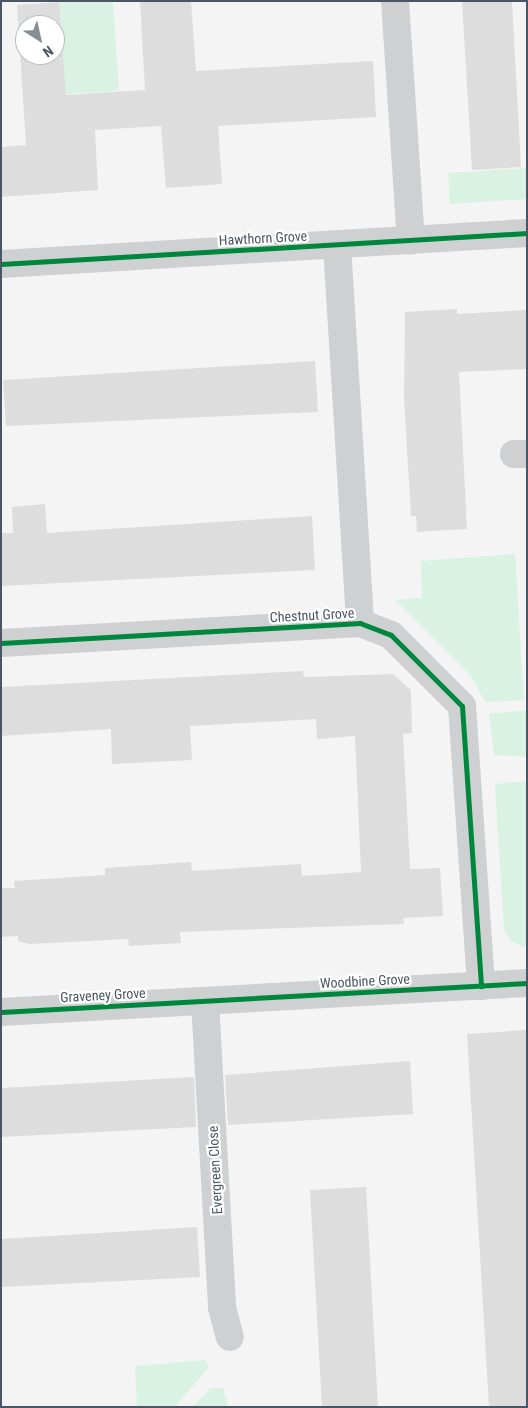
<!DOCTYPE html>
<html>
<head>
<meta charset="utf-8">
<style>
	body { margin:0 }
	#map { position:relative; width:528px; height:1408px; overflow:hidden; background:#f4f4f4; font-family:"Roboto Condensed",sans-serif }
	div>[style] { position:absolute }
	.green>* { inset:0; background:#d9f2e3 }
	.building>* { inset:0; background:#ddddde }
	.street>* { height:28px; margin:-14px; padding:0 14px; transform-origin:14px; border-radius:14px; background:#ced0d2 }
	.cycleway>* { height:5px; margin:-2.5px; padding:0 2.5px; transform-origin:2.5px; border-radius:2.5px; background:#00873e }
	span { translate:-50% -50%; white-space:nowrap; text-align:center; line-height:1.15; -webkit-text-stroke:4.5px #fff; paint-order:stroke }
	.street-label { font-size:14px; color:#4a5661 }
	.frame { position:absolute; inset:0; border:2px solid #4a5661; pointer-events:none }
	.north { position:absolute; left:15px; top:15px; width:50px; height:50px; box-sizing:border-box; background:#fff; border:1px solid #b7bbc0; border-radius:50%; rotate:145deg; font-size:14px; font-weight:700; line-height:20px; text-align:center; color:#4a5661 }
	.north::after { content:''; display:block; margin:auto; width:18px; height:22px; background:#868d94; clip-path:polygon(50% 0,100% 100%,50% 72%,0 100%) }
</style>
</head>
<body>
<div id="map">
	<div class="green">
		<div style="clip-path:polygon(113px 1px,119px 91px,65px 94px,59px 2px)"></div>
		<div style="clip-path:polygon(527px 168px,527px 199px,450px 204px,448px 173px)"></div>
		<div style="clip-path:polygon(515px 554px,524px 700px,485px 702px,471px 676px,395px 600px,422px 598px,421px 561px)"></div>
		<div style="clip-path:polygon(527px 710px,527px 757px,494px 755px,489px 714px)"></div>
		<div style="clip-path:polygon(527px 781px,527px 948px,510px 941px,504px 930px,495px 784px)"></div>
		<div style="clip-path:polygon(205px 1360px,209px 1367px,175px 1407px,137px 1407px,135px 1366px)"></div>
		<div style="clip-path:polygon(211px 1388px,223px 1388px,228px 1407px,192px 1407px)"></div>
	</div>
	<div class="building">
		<div style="clip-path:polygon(evenodd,140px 1px,191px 1px,196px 71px,373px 61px,376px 117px,218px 126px,222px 184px,166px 188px,161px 126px,95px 130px,98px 190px,1px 197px,1px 147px,26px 145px,17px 5px,59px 2px,66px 95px,145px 90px,140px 1px,25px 25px,55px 25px,55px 55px,25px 55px,25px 25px)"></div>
		<div style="clip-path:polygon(462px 1px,512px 1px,521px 167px,472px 170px)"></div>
		<div style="clip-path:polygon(457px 309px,457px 314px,527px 310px,527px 369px,459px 372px,467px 529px,417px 532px,416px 516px,411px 516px,404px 399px,405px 312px)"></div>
		<div style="clip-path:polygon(315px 361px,318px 412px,6px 426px,3px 380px)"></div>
		<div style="clip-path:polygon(45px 504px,47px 533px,312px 516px,315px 570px,1px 586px,1px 533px,13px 533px,12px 507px)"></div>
		<div style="clip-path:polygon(303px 671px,304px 677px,393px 674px,411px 690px,412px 733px,403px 734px,410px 869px,440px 868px,443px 916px,403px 918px,404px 924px,180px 932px,181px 943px,129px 946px,128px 939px,29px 944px,18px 941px,18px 936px,1px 937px,1px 888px,15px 888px,14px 881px,105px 875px,105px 868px,191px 862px,192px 871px,301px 864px,302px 876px,361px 872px,355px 736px,317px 739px,316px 719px,190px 726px,192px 760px,112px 764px,111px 729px,1px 736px,1px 687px)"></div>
		<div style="clip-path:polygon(527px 1030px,527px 1407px,489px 1407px,467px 1034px)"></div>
		<div style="clip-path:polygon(410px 1061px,413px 1114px,228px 1125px,225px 1075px)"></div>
		<div style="clip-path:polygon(194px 1077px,196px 1127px,1px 1137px,1px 1088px)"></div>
		<div style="clip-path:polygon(366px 1187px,378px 1407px,322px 1407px,310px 1190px)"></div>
		<div style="clip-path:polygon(197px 1227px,200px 1277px,1px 1287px,1px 1239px)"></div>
	</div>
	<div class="street">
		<div style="left:395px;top:1px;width:240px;rotate:86.2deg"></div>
		<div style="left:337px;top:245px;width:379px;rotate:86.5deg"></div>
		<div style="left:1px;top:264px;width:527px;rotate:-3.37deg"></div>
		<div style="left:514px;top:454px;width:13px"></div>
		<div style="left:1px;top:643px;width:360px;rotate:-3.2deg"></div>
		<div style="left:360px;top:623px;width:33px;rotate:21deg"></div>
		<div style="left:391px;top:635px;width:100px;rotate:45deg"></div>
		<div style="left:462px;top:706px;width:281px;rotate:86.1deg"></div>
		<div style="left:205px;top:1001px;width:307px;rotate:86.8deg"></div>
		<div style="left:222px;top:1308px;width:30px;rotate:75deg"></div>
		<div style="left:1px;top:1012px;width:527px;rotate:-3.16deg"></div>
	</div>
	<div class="cycleway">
		<div style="left:1px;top:264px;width:527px;rotate:-3.37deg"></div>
		<div style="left:1px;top:643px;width:360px;rotate:-3.2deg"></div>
		<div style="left:360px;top:623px;width:33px;rotate:21deg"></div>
		<div style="left:391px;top:635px;width:100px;rotate:45deg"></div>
		<div style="left:462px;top:706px;width:281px;rotate:86.1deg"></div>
		<div style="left:1px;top:1012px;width:527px;rotate:-3.16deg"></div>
	</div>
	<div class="street-label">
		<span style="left:263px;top:238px;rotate:-3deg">Hawthorn Grove</span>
		<span style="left:312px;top:615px;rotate:-3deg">Chestnut Grove</span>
		<span style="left:365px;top:981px;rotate:-3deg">Woodbine Grove</span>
		<span style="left:103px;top:995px;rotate:-3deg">Graveney Grove</span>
		<span style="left:215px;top:1170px;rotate:-93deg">Evergreen Close</span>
	</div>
	<div class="frame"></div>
	<div class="north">N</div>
</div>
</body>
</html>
